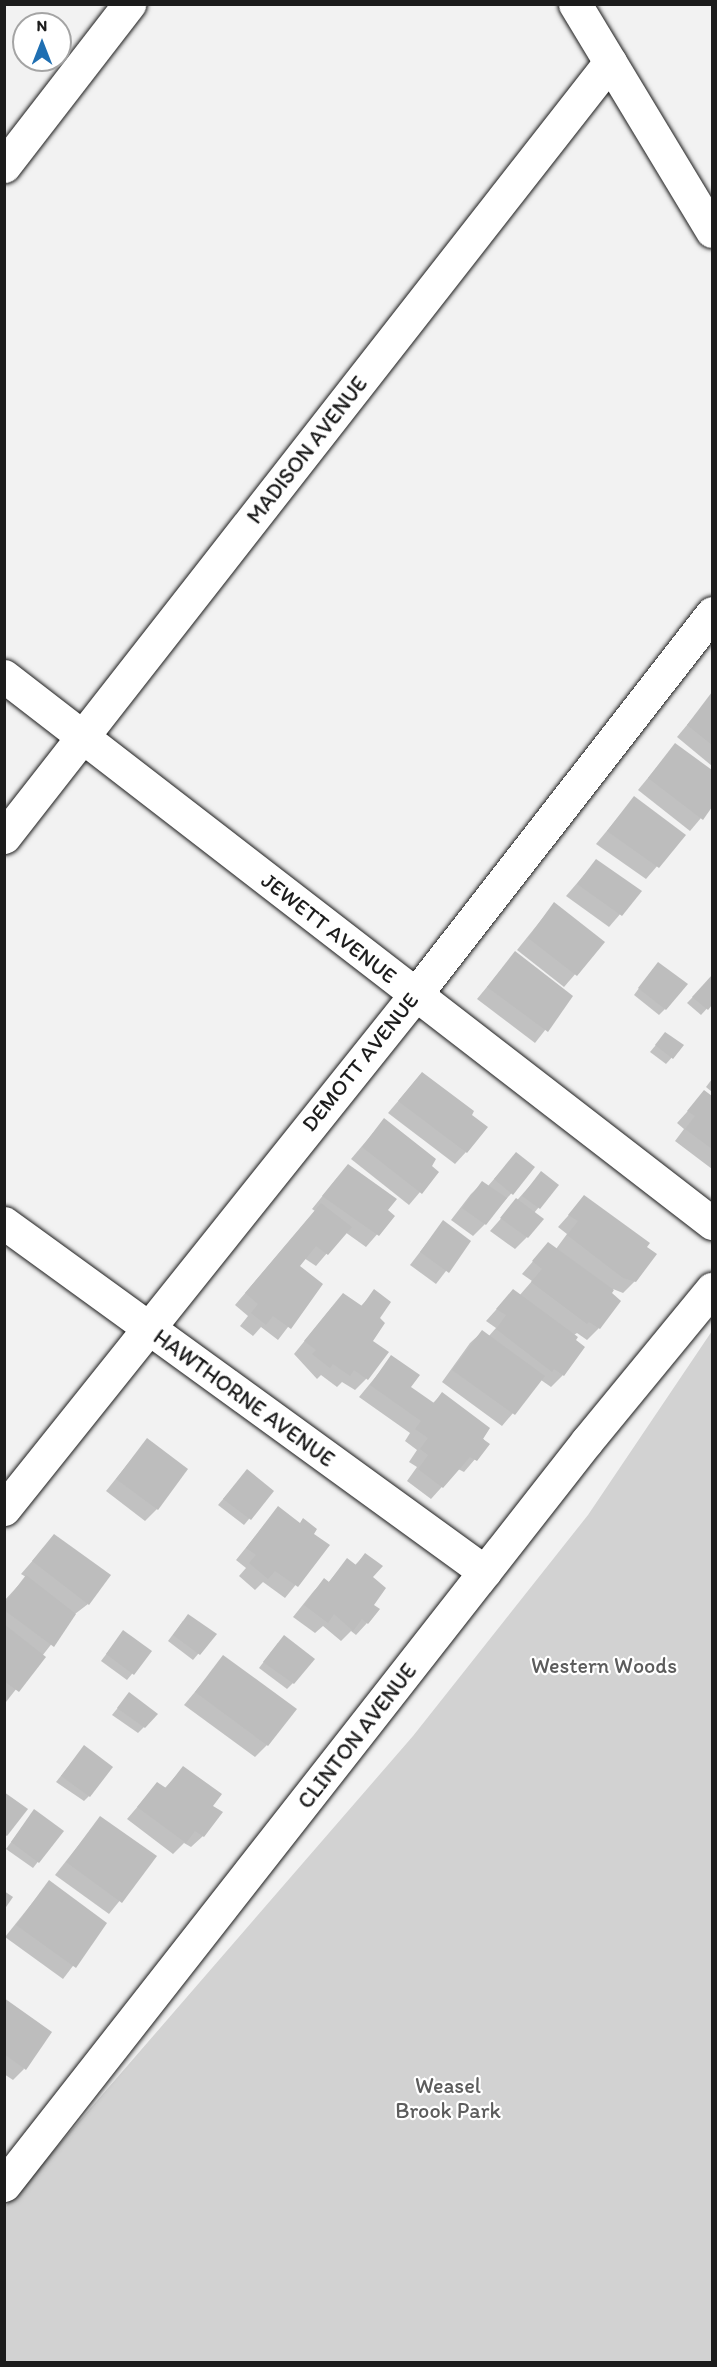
<!DOCTYPE html>
<html>
<head>
<meta charset="utf-8">
<style>
	body { margin:0 }
	#map { position:relative; width:717px; height:2367px; overflow:hidden; background:#f2f2f2; font-family:Itim,sans-serif }
	div>[style] { position:absolute }
	.green>* { inset:0; background:#d2d2d2 }
	.shadow>* { inset:0; background:#0003 }
	.building>* { inset:0; background:#bdbdbd }
	.roads { filter:drop-shadow(0 0 2px #1c1c1c) drop-shadow(0 0 2px #1c1c1c) }
	.minor>* { height:33px; margin:-16.5px; padding:0 16.5px; transform-origin:16.5px; border-radius:16.5px; background:#fff }
	span { translate:-50% -50%; white-space:nowrap; text-align:center; line-height:1.15; -webkit-text-stroke:4.5px #fff; paint-order:stroke }
	.street-label { font-size:22px; color:#1c1c1c }
	.park-label { font-size:22px; color:#5c5c5c }
	.frame { position:absolute; inset:0; border:6px solid #1c1c1c; pointer-events:none }
	.north { position:absolute; left:12px; top:12px; width:60px; height:60px; box-sizing:border-box; background:#fff; border:2px solid #a4a4a4; border-radius:50%; rotate:0deg; font-size:16px; font-weight:700; line-height:24px; text-align:center; color:#1c1c1c }
	.north::after { content:''; display:block; margin:auto; width:21px; height:27px; background:#1f6fb2; clip-path:polygon(50% 0,100% 100%,50% 72%,0 100%) }
</style>
</head>
<body>
<div id="map">
	<div class="green">
		<div style="clip-path:polygon(712px 1331px,712px 2362px,5px 2362px,5px 2207px,413px 1736px,588px 1515px)"></div>
	</div>
	<div class="shadow">
		<div style="clip-path:polygon(712px 695px,712px 766px,677px 737px)"></div>
		<div style="clip-path:polygon(675px 745px,712px 772px,712px 805px,690px 831px,638px 790px)"></div>
		<div style="clip-path:polygon(634px 798px,684px 835px,646px 879px,596px 844px)"></div>
		<div style="clip-path:polygon(596px 861px,640px 891px,609px 927px,566px 896px)"></div>
		<div style="clip-path:polygon(554px 904px,603px 942px,564px 987px,517px 950px)"></div>
		<div style="clip-path:polygon(515px 953px,571px 997px,535px 1043px,477px 999px)"></div>
		<div style="clip-path:polygon(653px 969px,665px 1009px,659px 1015px,634px 995px)"></div>
		<div style="clip-path:polygon(712px 977px,712px 1003px,701px 1015px,687px 1003px)"></div>
		<div style="clip-path:polygon(660px 1040px,682px 1046px,666px 1064px,650px 1052px)"></div>
		<div style="clip-path:polygon(422px 1073px,466px 1152px,455px 1164px,388px 1113px)"></div>
		<div style="clip-path:polygon(712px 1079px,712px 1092px,706px 1087px)"></div>
		<div style="clip-path:polygon(705px 1092px,712px 1098px,712px 1169px,675px 1141px,684px 1129px,677px 1123px)"></div>
		<div style="clip-path:polygon(384px 1120px,437px 1172px,409px 1205px,351px 1159px)"></div>
		<div style="clip-path:polygon(516px 1154px,533px 1168px,485px 1224px,473px 1236px,451px 1220px,471px 1194px,482px 1183px,488px 1186px)"></div>
		<div style="clip-path:polygon(541px 1173px,557px 1185px,534px 1213px,527px 1237px,515px 1249px,490px 1231px)"></div>
		<div style="clip-path:polygon(337px 1178px,393px 1216px,366px 1247px,345px 1232px,316px 1266px,304px 1258px,298px 1266px,321px 1284px,278px 1340px,261px 1327px,253px 1336px,240px 1326px,248px 1316px,235px 1305px,315px 1211px,312px 1209px)"></div>
		<div style="clip-path:polygon(585px 1197px,635px 1281px,623px 1293px,613px 1289px,599px 1328px,587px 1340px,577px 1333px,574px 1335px,563px 1375px,551px 1387px,541px 1380px,502px 1426px,442px 1382px,470px 1343px,482px 1332px,488px 1337px,496px 1328px,486px 1321px,513px 1291px,519px 1296px,532px 1281px,522px 1274px,548px 1244px,556px 1249px,567px 1234px,558px 1227px)"></div>
		<div style="clip-path:polygon(443px 1222px,469px 1241px,436px 1284px,410px 1265px)"></div>
		<div style="clip-path:polygon(375px 1291px,378px 1319px,371px 1341px,366px 1379px,355px 1390px,342px 1382px,337px 1387px,321px 1375px,317px 1379px,294px 1354px,332px 1307px,360px 1307px)"></div>
		<div style="clip-path:polygon(392px 1357px,409px 1387px,432px 1404px,442px 1394px,488px 1444px,464px 1472px,458px 1469px,431px 1499px,407px 1481px,417px 1467px,409px 1462px,417px 1450px,405px 1441px,410px 1433px,359px 1397px)"></div>
		<div style="clip-path:polygon(147px 1440px,157px 1509px,145px 1521px,106px 1491px)"></div>
		<div style="clip-path:polygon(242px 1477px,272px 1491px,244px 1525px,218px 1505px)"></div>
		<div style="clip-path:polygon(278px 1508px,328px 1545px,285px 1598px,263px 1582px,255px 1590px,239px 1576px,246px 1568px,236px 1560px)"></div>
		<div style="clip-path:polygon(54px 1536px,88px 1604px,75px 1614px,6px 1702px,4px 1601px,26px 1577px,21px 1574px)"></div>
		<div style="clip-path:polygon(365px 1555px,371px 1577px,367px 1623px,356px 1635px,351px 1631px,341px 1641px,323px 1626px,315px 1633px,293px 1617px,313px 1592px,324px 1580px,328px 1583px,347px 1560px,354px 1566px)"></div>
		<div style="clip-path:polygon(183px 1621px,214px 1635px,193px 1660px,168px 1641px)"></div>
		<div style="clip-path:polygon(123px 1632px,150px 1652px,127px 1680px,101px 1661px)"></div>
		<div style="clip-path:polygon(278px 1643px,293px 1683px,287px 1689px,259px 1668px)"></div>
		<div style="clip-path:polygon(224px 1657px,267px 1745px,255px 1757px,184px 1705px)"></div>
		<div style="clip-path:polygon(129px 1694px,144px 1727px,138px 1733px,112px 1715px)"></div>
		<div style="clip-path:polygon(84px 1747px,89px 1796px,84px 1801px,56px 1782px)"></div>
		<div style="clip-path:polygon(183px 1768px,211px 1806px,203px 1836px,191px 1847px,184px 1843px,173px 1854px,127px 1819px,157px 1784px,164px 1789px)"></div>
		<div style="clip-path:polygon(34px 1811px,62px 1831px,33px 1868px,6px 1849px)"></div>
		<div style="clip-path:polygon(100px 1818px,155px 1857px,109px 1914px,55px 1875px)"></div>
		<div style="clip-path:polygon(49px 1882px,105px 1924px,63px 1979px,5px 1937px)"></div>
		<div style="clip-path:polygon(4px 2000px,24px 2069px,13px 2080px,4px 2074px)"></div>
	</div>
	<div class="building">
		<div style="clip-path:polygon(712px 692px,712px 745px,687px 725px)"></div>
		<div style="clip-path:polygon(675px 743px,712px 770px,712px 807px,703px 820px,648px 778px)"></div>
		<div style="clip-path:polygon(634px 796px,686px 835px,659px 868px,607px 831px)"></div>
		<div style="clip-path:polygon(596px 859px,642px 891px,622px 916px,577px 884px)"></div>
		<div style="clip-path:polygon(554px 902px,605px 942px,577px 976px,528px 938px)"></div>
		<div style="clip-path:polygon(515px 951px,573px 996px,548px 1032px,487px 987px)"></div>
		<div style="clip-path:polygon(658px 962px,688px 984px,666px 1010px,638px 988px)"></div>
		<div style="clip-path:polygon(712px 975px,712px 1005px,708px 1010px,692px 997px)"></div>
		<div style="clip-path:polygon(665px 1032px,684px 1045px,673px 1059px,655px 1045px)"></div>
		<div style="clip-path:polygon(422px 1072px,474px 1111px,472px 1115px,488px 1127px,467px 1153px,398px 1101px)"></div>
		<div style="clip-path:polygon(704px 1090px,712px 1096px,712px 1149px,685px 1129px,695px 1116px,687px 1111px)"></div>
		<div style="clip-path:polygon(384px 1118px,436px 1159px,432px 1166px,439px 1172px,422px 1194px,362px 1147px)"></div>
		<div style="clip-path:polygon(516px 1152px,535px 1167px,513px 1195px,494px 1179px)"></div>
		<div style="clip-path:polygon(348px 1164px,397px 1199px,388px 1210px,395px 1216px,379px 1236px,322px 1196px)"></div>
		<div style="clip-path:polygon(541px 1171px,559px 1185px,540px 1209px,522px 1196px)"></div>
		<div style="clip-path:polygon(482px 1181px,507px 1198px,486px 1225px,462px 1208px)"></div>
		<div style="clip-path:polygon(584px 1195px,650px 1243px,647px 1247px,657px 1254px,636px 1282px,623px 1278px,567px 1235px,578px 1221px,568px 1215px)"></div>
		<div style="clip-path:polygon(516px 1198px,544px 1219px,528px 1238px,500px 1218px)"></div>
		<div style="clip-path:polygon(321px 1203px,352px 1227px,328px 1255px,316px 1246px,300px 1266px,323px 1284px,291px 1329px,273px 1316px,266px 1325px,251px 1313px,258px 1304px,245px 1293px)"></div>
		<div style="clip-path:polygon(443px 1220px,471px 1241px,449px 1273px,420px 1252px)"></div>
		<div style="clip-path:polygon(548px 1242px,614px 1290px,612px 1293px,621px 1301px,600px 1329px,589px 1322px,587px 1324px,531px 1282px,542px 1269px,532px 1261px)"></div>
		<div style="clip-path:polygon(374px 1289px,391px 1302px,380px 1318px,385px 1323px,373px 1341px,389px 1352px,368px 1380px,354px 1370px,350px 1376px,333px 1364px,330px 1368px,312px 1354px,316px 1350px,304px 1341px,343px 1293px,362px 1306px)"></div>
		<div style="clip-path:polygon(513px 1289px,578px 1337px,576px 1340px,585px 1347px,564px 1376px,554px 1369px,552px 1372px,496px 1329px,506px 1315px,496px 1309px)"></div>
		<div style="clip-path:polygon(482px 1330px,545px 1376px,515px 1415px,452px 1370px)"></div>
		<div style="clip-path:polygon(391px 1355px,420px 1375px,411px 1387px,434px 1403px,442px 1392px,490px 1428px,483px 1439px,490px 1444px,477px 1461px,470px 1457px,443px 1488px,418px 1469px,428px 1455px,420px 1449px,428px 1438px,415px 1429px,421px 1421px,370px 1385px)"></div>
		<div style="clip-path:polygon(147px 1438px,188px 1469px,158px 1510px,116px 1479px)"></div>
		<div style="clip-path:polygon(247px 1469px,274px 1491px,251px 1520px,223px 1499px)"></div>
		<div style="clip-path:polygon(278px 1506px,300px 1523px,303px 1518px,317px 1529px,314px 1534px,330px 1545px,298px 1587px,275px 1571px,268px 1579px,249px 1563px,256px 1555px,246px 1548px)"></div>
		<div style="clip-path:polygon(54px 1534px,111px 1575px,89px 1605px,32px 1561px)"></div>
		<div style="clip-path:polygon(365px 1553px,383px 1566px,373px 1577px,386px 1588px,374px 1605px,380px 1609px,368px 1624px,362px 1619px,353px 1631px,334px 1614px,328px 1623px,304px 1605px,324px 1578px,329px 1582px,347px 1558px,356px 1565px)"></div>
		<div style="clip-path:polygon(26px 1575px,76px 1614px,54px 1647px,4px 1610px,4px 1604px)"></div>
		<div style="clip-path:polygon(188px 1614px,217px 1634px,200px 1655px,173px 1635px)"></div>
		<div style="clip-path:polygon(4px 1624px,46px 1657px,19px 1692px,4px 1681px)"></div>
		<div style="clip-path:polygon(123px 1630px,152px 1651px,134px 1675px,106px 1654px)"></div>
		<div style="clip-path:polygon(284px 1635px,315px 1659px,294px 1684px,263px 1662px)"></div>
		<div style="clip-path:polygon(223px 1655px,297px 1709px,268px 1746px,195px 1692px)"></div>
		<div style="clip-path:polygon(129px 1692px,158px 1714px,145px 1728px,117px 1708px)"></div>
		<div style="clip-path:polygon(84px 1745px,113px 1767px,90px 1797px,61px 1776px)"></div>
		<div style="clip-path:polygon(183px 1766px,222px 1794px,213px 1806px,223px 1812px,204px 1837px,195px 1831px,186px 1843px,137px 1807px,157px 1782px,166px 1788px)"></div>
		<div style="clip-path:polygon(4px 1792px,28px 1809px,7px 1836px,4px 1834px)"></div>
		<div style="clip-path:polygon(34px 1809px,64px 1831px,39px 1863px,11px 1842px)"></div>
		<div style="clip-path:polygon(100px 1816px,157px 1856px,122px 1903px,66px 1862px)"></div>
		<div style="clip-path:polygon(49px 1880px,107px 1923px,76px 1968px,16px 1925px)"></div>
		<div style="clip-path:polygon(4px 1891px,13px 1897px,4px 1910px)"></div>
		<div style="clip-path:polygon(4px 1998px,52px 2032px,26px 2070px,4px 2054px)"></div>
	</div>
	<div class="roads">
		<div class="minor">
			<div style="left:575px;top:4px;width:265px;rotate:58.9deg"></div>
			<div style="left:4px;top:166px;width:205px;rotate:-52.3deg"></div>
			<div style="left:4px;top:676px;width:895px;rotate:37.69deg"></div>
			<div style="left:4px;top:837px;width:984px;rotate:-51.98deg"></div>
			<div style="left:4px;top:1223px;width:594px;rotate:35.96deg"></div>
			<div style="left:4px;top:1509px;width:658px;rotate:-51.35deg"></div>
			<div style="left:415px;top:995px;width:484px;rotate:-52.1deg"></div>
			<div style="left:4px;top:2185px;width:945px;rotate:-51.92deg"></div>
			<div style="left:587px;top:1441px;width:197px;rotate:-50.6deg"></div>
		</div>
	</div>
	<div class="street-label">
		<span style="left:307px;top:450px;rotate:-52deg">MADISON AVENUE</span>
		<span style="left:329px;top:928px;rotate:38deg">JEWETT AVENUE</span>
		<span style="left:360px;top:1062px;rotate:-51deg">DEMOTT AVENUE</span>
		<span style="left:244px;top:1398px;rotate:36deg">HAWTHORNE AVENUE</span>
		<span style="left:357px;top:1736px;rotate:-52deg">CLINTON AVENUE</span>
	</div>
	<div class="park-label">
		<span style="left:604px;top:1666px">Western Woods</span>
		<span style="left:448px;top:2098px">Weasel<br>Brook Park</span>
	</div>
	<div class="frame"></div>
	<div class="north">N</div>
</div>
</body>
</html>
